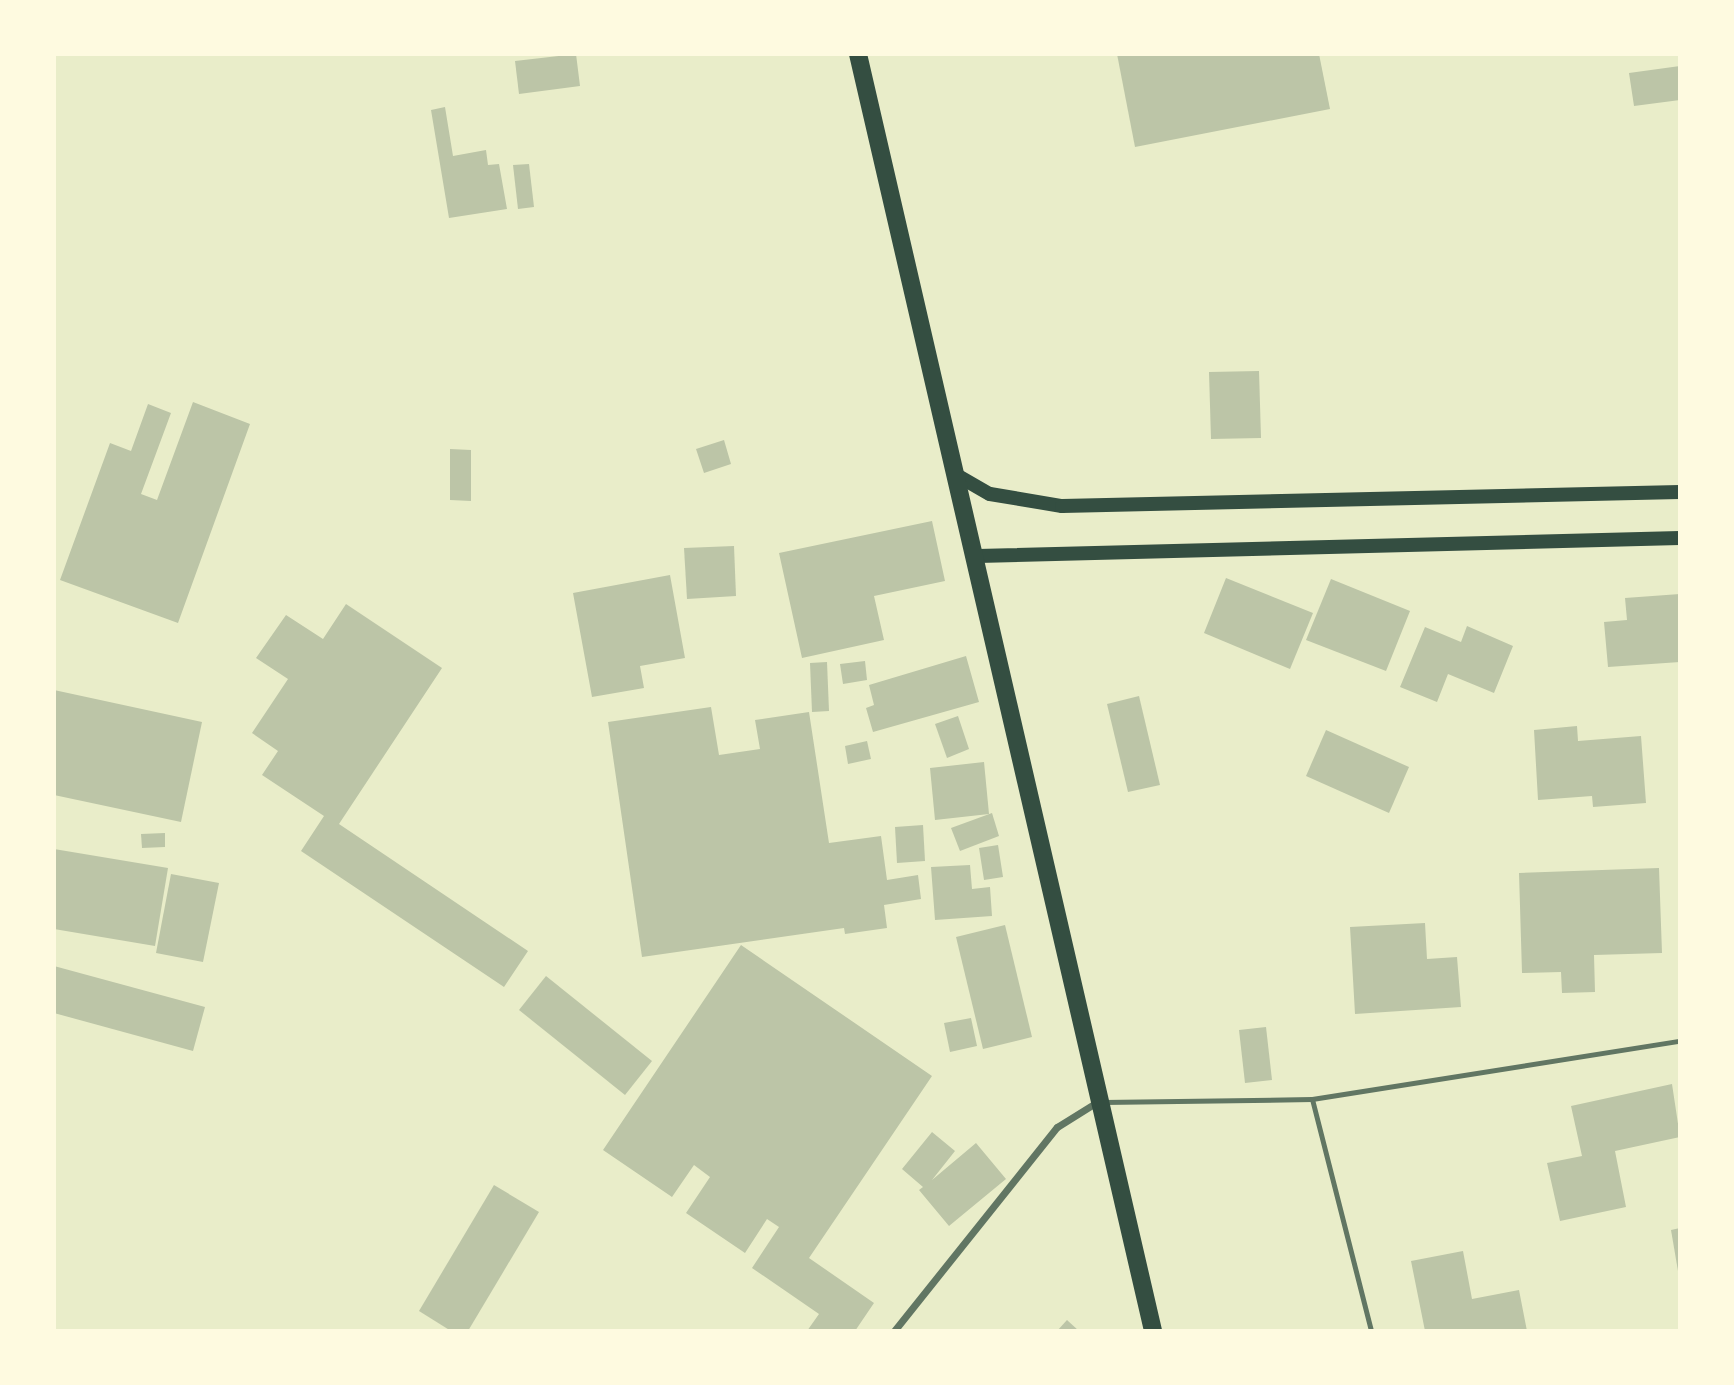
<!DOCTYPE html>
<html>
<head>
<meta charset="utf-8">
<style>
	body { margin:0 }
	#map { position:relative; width:1734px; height:1385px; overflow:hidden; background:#e9edc9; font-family:"Noto Sans",sans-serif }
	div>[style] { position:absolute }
	.building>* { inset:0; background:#bcc5a7 }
	.service>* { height:5px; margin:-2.5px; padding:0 2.5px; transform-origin:2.5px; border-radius:2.5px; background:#617663 }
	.minor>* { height:7px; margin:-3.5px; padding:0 3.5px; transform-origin:3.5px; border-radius:3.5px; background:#617663 }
	.secondary>* { height:14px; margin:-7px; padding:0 7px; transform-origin:7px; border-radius:7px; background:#344e41 }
	.primary>* { height:18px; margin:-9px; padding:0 9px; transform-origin:9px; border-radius:9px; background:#344e41 }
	span { translate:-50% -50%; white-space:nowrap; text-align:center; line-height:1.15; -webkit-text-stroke:7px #fefae0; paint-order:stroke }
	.frame { position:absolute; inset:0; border:56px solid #fefae0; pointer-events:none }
</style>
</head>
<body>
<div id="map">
	<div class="building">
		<div style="clip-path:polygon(576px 54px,580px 86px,519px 94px,515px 61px)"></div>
		<div style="clip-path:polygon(1117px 54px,1319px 54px,1330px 109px,1135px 147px)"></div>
		<div style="clip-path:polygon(1680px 66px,1680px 100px,1634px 106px,1629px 73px)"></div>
		<div style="clip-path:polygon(445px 107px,453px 156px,486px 150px,488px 165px,499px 164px,507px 209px,449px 218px,431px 110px)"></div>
		<div style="clip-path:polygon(529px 164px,534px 207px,518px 209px,513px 165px)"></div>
		<div style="clip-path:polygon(1259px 371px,1261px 438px,1211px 439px,1209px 372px)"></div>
		<div style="clip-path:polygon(193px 402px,250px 424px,178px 623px,60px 580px,110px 443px,131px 451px,148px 404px,171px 413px,141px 494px,157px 500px)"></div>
		<div style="clip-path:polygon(724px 440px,731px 464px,704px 473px,696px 449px)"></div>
		<div style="clip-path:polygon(450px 449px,471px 450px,471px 501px,450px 500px)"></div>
		<div style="clip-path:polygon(932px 521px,945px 581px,874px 596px,884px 640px,802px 658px,779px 553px)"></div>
		<div style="clip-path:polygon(734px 546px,736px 596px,687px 599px,684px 548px)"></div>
		<div style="clip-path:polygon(670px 575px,685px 658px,640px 666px,644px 688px,592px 697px,573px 593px)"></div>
		<div style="clip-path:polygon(1226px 578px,1313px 613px,1290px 669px,1204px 633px)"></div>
		<div style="clip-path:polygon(1331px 579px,1410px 611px,1386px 671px,1306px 640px)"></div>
		<div style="clip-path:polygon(1680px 594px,1680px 662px,1608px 667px,1604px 622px,1627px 620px,1625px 598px)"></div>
		<div style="clip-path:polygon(346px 604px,442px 668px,339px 824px,528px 951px,504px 987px,301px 851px,324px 816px,262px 775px,278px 751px,252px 733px,288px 679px,256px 658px,286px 615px,323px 639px)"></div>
		<div style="clip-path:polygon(1467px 626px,1513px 646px,1494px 693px,1448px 674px,1437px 702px,1400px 687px,1425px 627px,1461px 642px)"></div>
		<div style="clip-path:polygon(966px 656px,979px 702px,873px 732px,866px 708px,874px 705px,869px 685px)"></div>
		<div style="clip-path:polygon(865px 661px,867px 680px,843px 684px,840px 664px)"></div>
		<div style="clip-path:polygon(827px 662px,829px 711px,812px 712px,810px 663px)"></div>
		<div style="clip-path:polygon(54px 690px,202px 722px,181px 822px,54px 795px)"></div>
		<div style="clip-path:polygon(1139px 696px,1160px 785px,1128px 792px,1107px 704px)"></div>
		<div style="clip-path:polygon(711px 707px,719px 755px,760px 749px,755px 720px,809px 712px,829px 843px,881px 836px,887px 880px,918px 875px,921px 899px,884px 905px,887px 928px,845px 934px,844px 928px,642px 957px,608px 722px)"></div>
		<div style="clip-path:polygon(958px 716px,969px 749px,947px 758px,935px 724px)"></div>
		<div style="clip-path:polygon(1577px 726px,1578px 741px,1641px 736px,1646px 803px,1593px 807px,1592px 796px,1538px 800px,1534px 730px)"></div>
		<div style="clip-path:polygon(1326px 730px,1409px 767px,1389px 813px,1306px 776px)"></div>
		<div style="clip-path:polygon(867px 741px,871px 759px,848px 764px,845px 746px)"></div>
		<div style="clip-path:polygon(984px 762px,989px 814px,935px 820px,930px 768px)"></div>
		<div style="clip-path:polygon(992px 813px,999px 836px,960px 851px,951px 828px)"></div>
		<div style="clip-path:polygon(923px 825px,925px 861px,897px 863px,895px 827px)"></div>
		<div style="clip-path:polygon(165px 833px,165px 847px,142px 848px,141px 834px)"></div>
		<div style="clip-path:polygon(998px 845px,1003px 877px,984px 880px,979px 848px)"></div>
		<div style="clip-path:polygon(54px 849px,168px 868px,155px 946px,54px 929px)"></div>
		<div style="clip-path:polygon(970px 865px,972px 889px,990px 887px,992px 916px,935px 920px,931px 867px)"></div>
		<div style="clip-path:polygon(1659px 868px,1662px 953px,1594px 955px,1595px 992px,1562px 993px,1561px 972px,1522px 973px,1519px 873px)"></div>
		<div style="clip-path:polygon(171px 874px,219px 883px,203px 962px,156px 953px)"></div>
		<div style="clip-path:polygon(1425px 923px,1427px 959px,1457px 957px,1461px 1007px,1355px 1014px,1350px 927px)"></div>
		<div style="clip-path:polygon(1005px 925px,1032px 1037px,983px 1049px,956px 937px)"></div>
		<div style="clip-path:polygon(741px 945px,932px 1076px,809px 1258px,874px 1303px,855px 1331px,807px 1331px,819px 1314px,752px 1268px,779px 1227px,767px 1219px,745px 1253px,686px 1213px,710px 1177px,694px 1165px,672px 1197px,603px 1150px)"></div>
		<div style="clip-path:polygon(54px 966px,205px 1007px,193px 1051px,54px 1013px)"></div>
		<div style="clip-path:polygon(546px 976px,652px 1061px,625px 1095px,519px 1010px)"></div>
		<div style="clip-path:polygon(971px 1018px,977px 1046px,950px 1052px,944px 1023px)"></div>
		<div style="clip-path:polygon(1266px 1027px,1272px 1080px,1245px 1083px,1239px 1030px)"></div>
		<div style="clip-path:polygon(1672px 1084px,1680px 1137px,1615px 1151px,1626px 1207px,1560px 1221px,1547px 1163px,1582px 1156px,1571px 1106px)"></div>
		<div style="clip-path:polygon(932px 1132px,955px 1151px,932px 1180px,976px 1143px,1006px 1179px,949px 1226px,919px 1190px,923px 1187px,902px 1169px)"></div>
		<div style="clip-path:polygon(494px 1185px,539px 1212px,468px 1331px,451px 1331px,419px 1311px)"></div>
		<div style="clip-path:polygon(1680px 1228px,1680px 1271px,1678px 1271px,1671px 1230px)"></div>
		<div style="clip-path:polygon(1463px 1251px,1472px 1299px,1519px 1290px,1527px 1331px,1425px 1331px,1411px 1261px)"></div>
		<div style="clip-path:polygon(1067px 1320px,1079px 1331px,1057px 1331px)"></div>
	</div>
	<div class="service">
		<div style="left:1312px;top:1099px;width:239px;rotate:75.7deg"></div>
		<div style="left:1103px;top:1102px;width:209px;rotate:-0.8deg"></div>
		<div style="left:1312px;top:1099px;width:373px;rotate:-9deg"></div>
	</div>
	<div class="minor">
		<div style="left:894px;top:1331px;width:261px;rotate:-51.4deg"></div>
		<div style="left:1057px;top:1127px;width:47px;rotate:-32deg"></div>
	</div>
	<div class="secondary">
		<div style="left:960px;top:477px;width:34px;rotate:30deg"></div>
		<div style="left:990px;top:494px;width:73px;rotate:9.5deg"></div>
		<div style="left:1062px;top:506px;width:618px;rotate:-1.3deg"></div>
		<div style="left:978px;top:556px;width:702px;rotate:-1.47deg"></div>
	</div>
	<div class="primary">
		<div style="left:858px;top:54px;width:1311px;rotate:76.99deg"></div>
	</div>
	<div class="frame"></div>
</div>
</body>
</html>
